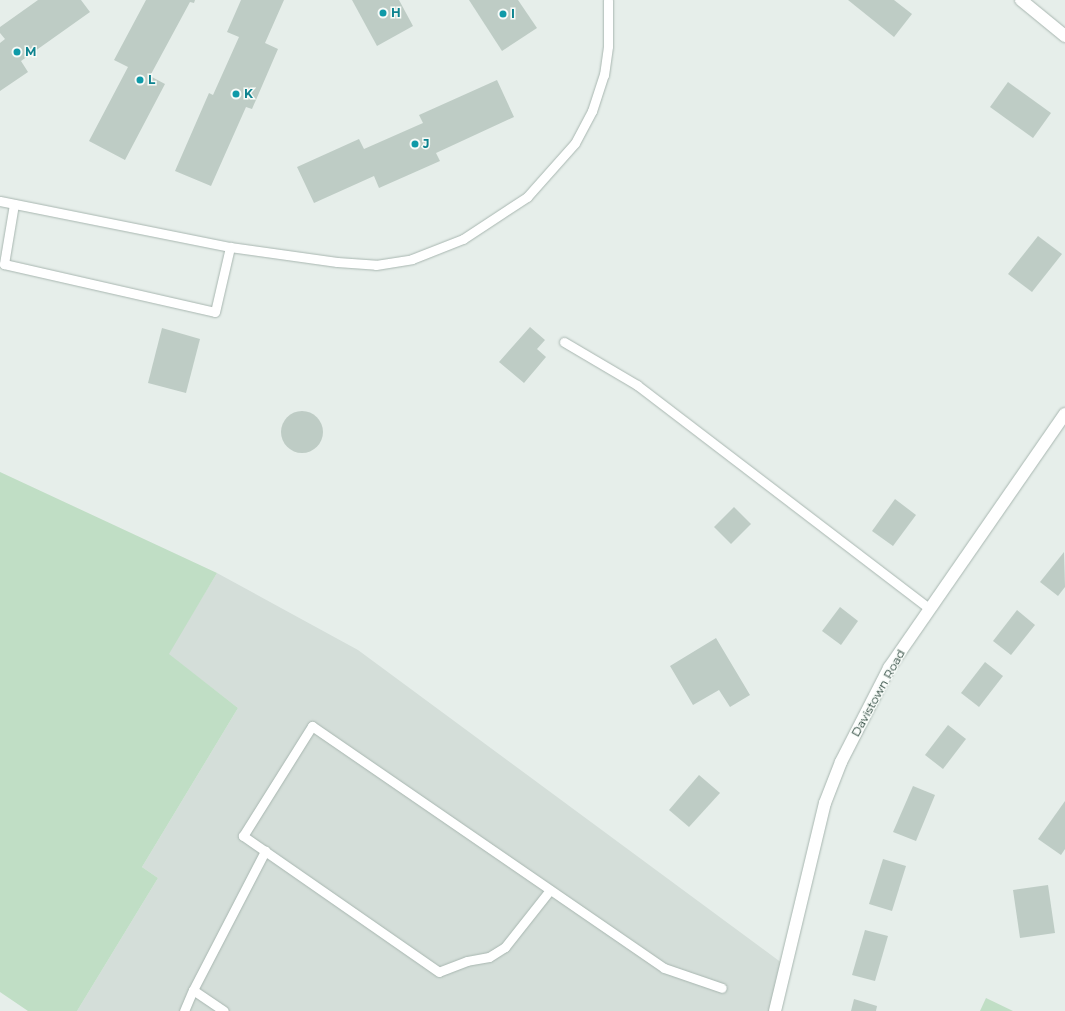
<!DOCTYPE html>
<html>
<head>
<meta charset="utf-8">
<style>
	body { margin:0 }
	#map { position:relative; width:1065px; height:1011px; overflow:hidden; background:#e6eeea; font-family:Montserrat,sans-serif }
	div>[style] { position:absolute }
	.built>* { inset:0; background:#d4ded9 }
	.green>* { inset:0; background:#c0dec5 }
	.building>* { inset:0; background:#beccc5 }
	.round { border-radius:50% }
	.roads { filter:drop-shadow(0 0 1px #a8b6b0) drop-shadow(0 0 1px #a8b6b0) }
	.service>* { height:9px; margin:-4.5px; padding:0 4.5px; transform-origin:4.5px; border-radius:4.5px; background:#fff }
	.minor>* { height:12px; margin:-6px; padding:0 6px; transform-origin:6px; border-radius:6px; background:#fff }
	.tertiary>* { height:12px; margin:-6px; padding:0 6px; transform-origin:6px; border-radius:6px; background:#fff }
	.dots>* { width:11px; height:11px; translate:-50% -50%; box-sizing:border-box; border:2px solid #f7fbf8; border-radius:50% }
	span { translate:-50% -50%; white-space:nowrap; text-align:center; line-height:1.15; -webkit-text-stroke:3px #f7fbf8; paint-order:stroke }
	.culture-label { font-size:12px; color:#0d838f; font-weight:700 }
	.left { translate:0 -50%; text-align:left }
	.street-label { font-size:12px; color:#254036 }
</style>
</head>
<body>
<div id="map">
	<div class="built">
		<div style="clip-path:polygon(217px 573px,358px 650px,786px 966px,775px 1011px,77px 1011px,158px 878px,142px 867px,238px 708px,168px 654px)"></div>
	</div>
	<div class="green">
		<div style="clip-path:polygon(0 472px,217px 573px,169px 654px,238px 708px,142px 867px,158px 878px,77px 1011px,28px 1011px,0 992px)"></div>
		<div style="clip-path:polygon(986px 998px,1013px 1011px,980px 1011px)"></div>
	</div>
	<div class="building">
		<div style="clip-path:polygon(38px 0,81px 0,90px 12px,21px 61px,28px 72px,0 91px,0 43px,5px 39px,0 33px,0 27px)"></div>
		<div style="clip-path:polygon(146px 0,195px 0,194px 3px,190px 2px,150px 76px,165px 84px,125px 160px,89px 141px,128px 67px,114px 60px)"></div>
		<div style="clip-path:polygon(241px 0,284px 0,265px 43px,278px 49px,252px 109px,246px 107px,211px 186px,175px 171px,209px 93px,213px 95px,239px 37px,227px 32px)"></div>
		<div style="clip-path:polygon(352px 0,399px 0,413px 26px,377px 46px)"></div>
		<div style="clip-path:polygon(469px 0,518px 0,537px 28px,502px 51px)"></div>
		<div style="clip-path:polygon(848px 0,894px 0,912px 14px,894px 37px)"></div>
		<div style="clip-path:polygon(497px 80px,514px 117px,436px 153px,440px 161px,379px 188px,374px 176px,314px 203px,297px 167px,359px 139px,364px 149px,423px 123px,419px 115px)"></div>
		<div style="clip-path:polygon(1008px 82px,1051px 113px,1033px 138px,990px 107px)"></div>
		<div style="clip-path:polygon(1038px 236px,1062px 254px,1032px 292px,1008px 274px)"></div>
		<div style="clip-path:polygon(530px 327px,545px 340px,537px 349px,546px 357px,524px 383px,499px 362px)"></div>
		<div style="clip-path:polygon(162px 328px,200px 339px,186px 393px,148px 383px)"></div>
		<div class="round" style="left:281px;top:411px;width:42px;height:42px"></div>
		<div style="clip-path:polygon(895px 499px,916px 515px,893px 546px,872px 531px)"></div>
		<div style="clip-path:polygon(734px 507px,751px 524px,731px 544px,714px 527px)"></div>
		<div style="clip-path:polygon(1064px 552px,1065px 587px,1058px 596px,1040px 582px)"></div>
		<div style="clip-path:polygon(840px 607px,858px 621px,841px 645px,822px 631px)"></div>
		<div style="clip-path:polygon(1017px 610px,1035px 625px,1011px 655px,993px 641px)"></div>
		<div style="clip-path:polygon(716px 638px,750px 695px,730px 707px,719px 690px,693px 705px,670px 666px)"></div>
		<div style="clip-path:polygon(985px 662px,1003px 676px,979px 707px,961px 693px)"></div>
		<div style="clip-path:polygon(948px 725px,966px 739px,943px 769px,925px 755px)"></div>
		<div style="clip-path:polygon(699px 775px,720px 793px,689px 827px,669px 810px)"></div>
		<div style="clip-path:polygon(913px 786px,935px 795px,916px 841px,893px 832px)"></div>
		<div style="clip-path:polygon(1065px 801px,1065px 849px,1061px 855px,1038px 839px)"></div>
		<div style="clip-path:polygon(883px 859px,906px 866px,892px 911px,869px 904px)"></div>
		<div style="clip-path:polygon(1048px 885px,1055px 933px,1020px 938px,1013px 890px)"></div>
		<div style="clip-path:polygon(865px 930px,888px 936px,875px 981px,852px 975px)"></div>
		<div style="clip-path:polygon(854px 999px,877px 1006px,876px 1011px,851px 1011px)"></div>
	</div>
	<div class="roads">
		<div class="service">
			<div style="left:0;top:201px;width:235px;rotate:11.3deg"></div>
			<div style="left:230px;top:247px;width:108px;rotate:8deg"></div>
			<div style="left:337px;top:262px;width:39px;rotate:4deg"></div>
			<div style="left:376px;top:265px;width:36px;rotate:-9deg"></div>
			<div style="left:412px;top:259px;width:55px;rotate:-21.4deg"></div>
			<div style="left:463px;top:239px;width:77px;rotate:-33.3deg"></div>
			<div style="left:527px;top:197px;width:72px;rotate:-48.4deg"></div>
			<div style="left:575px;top:143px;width:36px;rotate:-62deg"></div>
			<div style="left:592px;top:111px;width:38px;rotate:-72deg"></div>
			<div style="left:604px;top:75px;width:29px;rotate:-82deg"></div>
			<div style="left:608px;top:46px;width:46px;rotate:-90deg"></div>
			<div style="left:14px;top:204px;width:61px;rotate:99.5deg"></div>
			<div style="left:4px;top:264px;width:216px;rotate:12.8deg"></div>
			<div style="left:215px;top:312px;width:67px;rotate:-77deg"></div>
			<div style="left:564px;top:342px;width:85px;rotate:30.5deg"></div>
			<div style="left:637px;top:385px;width:367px;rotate:37.4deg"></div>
			<div style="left:550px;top:890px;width:73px;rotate:128.3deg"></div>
			<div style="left:505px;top:947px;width:19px;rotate:148deg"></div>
			<div style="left:489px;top:957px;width:22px;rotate:170deg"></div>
			<div style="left:467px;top:961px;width:30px;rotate:159deg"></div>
			<div style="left:439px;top:972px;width:239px;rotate:-145.2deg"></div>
			<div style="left:243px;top:836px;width:130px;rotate:-57.9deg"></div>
			<div style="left:312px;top:726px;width:427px;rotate:34.5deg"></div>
			<div style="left:664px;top:968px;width:61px;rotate:19deg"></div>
			<div style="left:193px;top:990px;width:157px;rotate:-62.6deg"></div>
			<div style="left:184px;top:1011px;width:23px;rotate:-67deg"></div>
			<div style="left:193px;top:990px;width:37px;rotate:34deg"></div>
		</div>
		<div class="minor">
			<div style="left:1021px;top:0;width:57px;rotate:39.3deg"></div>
		</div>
		<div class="tertiary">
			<div style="left:775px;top:1011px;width:214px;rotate:-76.5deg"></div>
			<div style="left:825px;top:803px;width:44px;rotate:-68.7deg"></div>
			<div style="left:841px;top:762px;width:106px;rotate:-62.9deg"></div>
			<div style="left:889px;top:668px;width:309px;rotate:-55.3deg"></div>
		</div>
	</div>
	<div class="dots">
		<div style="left:383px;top:13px;background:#0f9aa8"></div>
		<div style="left:503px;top:14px;background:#0f9aa8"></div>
		<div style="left:17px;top:52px;background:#0f9aa8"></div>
		<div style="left:140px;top:80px;background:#0f9aa8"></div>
		<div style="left:236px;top:94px;background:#0f9aa8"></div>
		<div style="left:415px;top:144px;background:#0f9aa8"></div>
	</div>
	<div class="culture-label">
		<span class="left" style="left:391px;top:13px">H</span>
		<span class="left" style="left:511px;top:14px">I</span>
		<span class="left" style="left:25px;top:52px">M</span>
		<span class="left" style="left:148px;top:80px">L</span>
		<span class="left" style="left:244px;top:94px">K</span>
		<span class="left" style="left:423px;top:144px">J</span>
	</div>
	<div class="street-label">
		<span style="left:878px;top:693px;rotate:-61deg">Davistown Road</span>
	</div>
</div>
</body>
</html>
